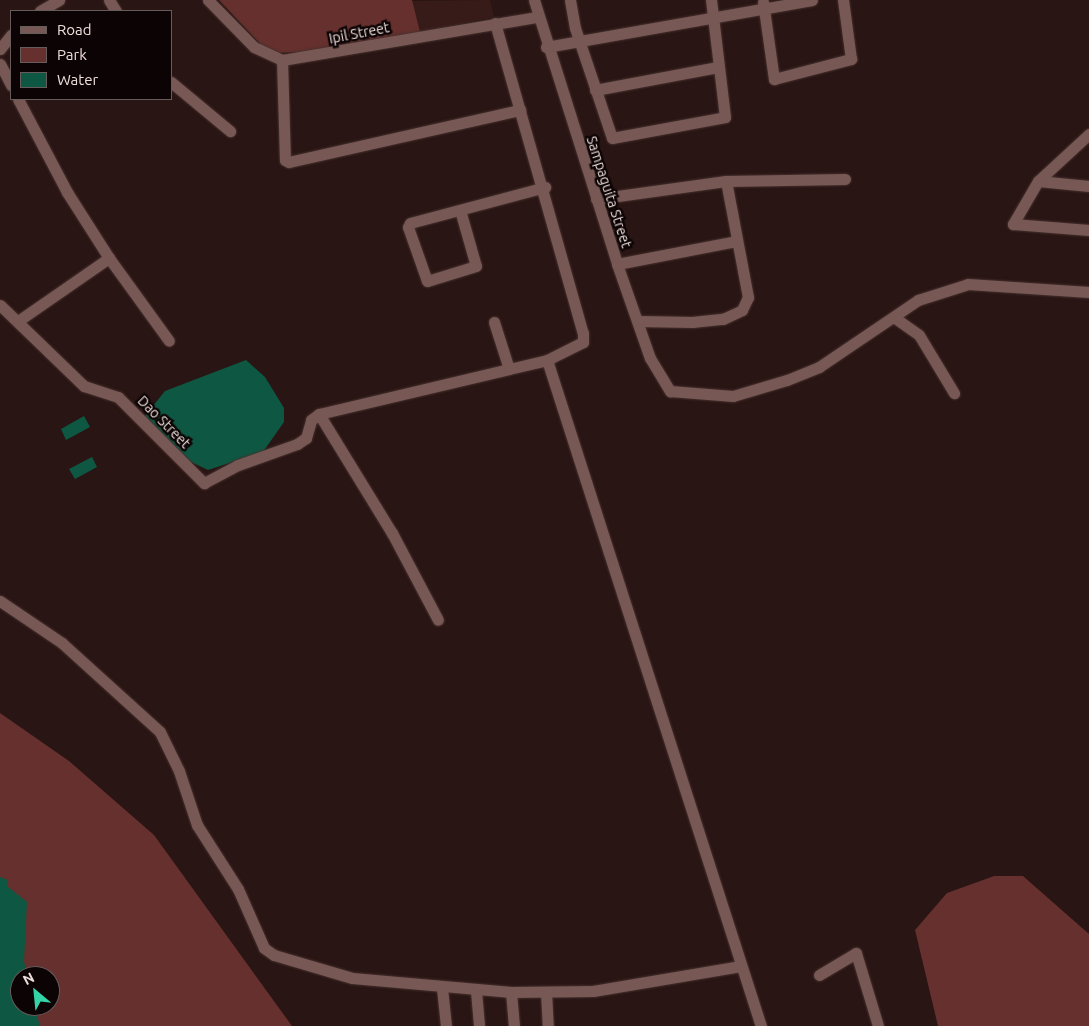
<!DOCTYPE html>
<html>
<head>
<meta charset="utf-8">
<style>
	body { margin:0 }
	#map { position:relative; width:1089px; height:1026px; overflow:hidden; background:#291513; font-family:Ubuntu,sans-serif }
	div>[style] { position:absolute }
	.built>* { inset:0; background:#371b19 }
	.green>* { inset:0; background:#65302d }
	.water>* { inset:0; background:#0e5843 }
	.roads { filter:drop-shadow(0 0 1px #45312f) drop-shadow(0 0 1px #45312f) }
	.minor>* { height:11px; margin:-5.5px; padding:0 5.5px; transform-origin:5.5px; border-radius:5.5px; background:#785854 }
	span { translate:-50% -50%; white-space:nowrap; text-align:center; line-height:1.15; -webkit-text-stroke:5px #0c0404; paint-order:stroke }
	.street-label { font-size:14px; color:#eedfdd }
	.legend { position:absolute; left:10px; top:10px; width:162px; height:90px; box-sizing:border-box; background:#0c0404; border:1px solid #665c5b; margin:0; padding:6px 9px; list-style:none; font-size:15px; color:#eedfdd }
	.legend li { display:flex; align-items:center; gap:10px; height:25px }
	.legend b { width:25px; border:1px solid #665c5b }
	.north { position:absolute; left:10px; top:966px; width:50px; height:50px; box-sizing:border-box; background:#0c0404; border:1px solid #665c5b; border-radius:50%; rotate:332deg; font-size:14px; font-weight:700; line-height:20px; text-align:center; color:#eedfdd }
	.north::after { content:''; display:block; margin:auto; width:18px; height:22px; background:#34d4a8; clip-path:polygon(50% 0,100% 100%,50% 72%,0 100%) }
</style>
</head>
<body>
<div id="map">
	<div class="built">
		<div style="clip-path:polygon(490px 0,494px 17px,420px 32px,411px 1px)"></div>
	</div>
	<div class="green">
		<div style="clip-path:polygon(219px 0,412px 0,420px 32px,340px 51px,269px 53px)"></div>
		<div style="clip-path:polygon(evenodd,0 713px,69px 761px,154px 835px,292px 1026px,0 1026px,0 713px,20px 976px,50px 976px,50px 1006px,20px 1006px,20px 976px)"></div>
		<div style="clip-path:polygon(994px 876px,1023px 876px,1089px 934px,1089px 1026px,938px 1026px,915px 930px,947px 893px)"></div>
	</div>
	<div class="water">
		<div style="clip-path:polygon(246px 360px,265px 377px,284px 408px,284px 422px,263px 452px,208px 470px,187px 460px,144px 417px,165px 391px)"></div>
		<div style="clip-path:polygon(84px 416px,90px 427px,66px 440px,61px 429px)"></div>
		<div style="clip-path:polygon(92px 457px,97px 467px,75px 479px,69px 469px)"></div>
		<div style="clip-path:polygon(0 877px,8px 880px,7px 886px,27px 902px,24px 961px,27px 976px,20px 976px,20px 1006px,34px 1006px,40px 1026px,0 1026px)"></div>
	</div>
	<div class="roads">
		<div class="minor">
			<div style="left:109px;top:0;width:13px;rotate:58deg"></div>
			<div style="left:208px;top:0;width:66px;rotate:45.6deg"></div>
			<div style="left:254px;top:47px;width:31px;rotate:25deg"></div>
			<div style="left:282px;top:60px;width:259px;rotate:-9.6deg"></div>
			<div style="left:534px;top:0;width:277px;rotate:72.5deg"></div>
			<div style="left:617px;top:264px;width:100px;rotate:70.7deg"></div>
			<div style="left:650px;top:358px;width:39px;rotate:59deg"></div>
			<div style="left:670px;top:391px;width:63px;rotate:4.5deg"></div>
			<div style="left:733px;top:396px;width:56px;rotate:-16.5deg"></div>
			<div style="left:787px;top:380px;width:35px;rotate:-22deg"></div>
			<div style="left:819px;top:367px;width:120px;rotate:-34.1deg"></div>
			<div style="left:918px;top:300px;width:52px;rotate:-17.7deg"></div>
			<div style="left:968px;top:284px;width:121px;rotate:3.8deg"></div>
			<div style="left:570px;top:0;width:28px;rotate:80deg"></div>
			<div style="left:575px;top:28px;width:116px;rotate:71.4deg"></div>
			<div style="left:612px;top:138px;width:115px;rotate:-10.5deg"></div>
			<div style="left:725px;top:117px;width:118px;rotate:-96.8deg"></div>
			<div style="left:763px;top:2px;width:78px;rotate:81.9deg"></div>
			<div style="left:774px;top:79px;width:80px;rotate:-14.6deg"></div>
			<div style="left:851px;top:59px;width:60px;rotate:-97.7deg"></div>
			<div style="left:40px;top:11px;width:22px;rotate:-30deg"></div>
			<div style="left:495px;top:23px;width:322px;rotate:74.2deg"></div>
			<div style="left:583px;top:333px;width:9px;rotate:90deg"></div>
			<div style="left:583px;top:342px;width:40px;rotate:153.4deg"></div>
			<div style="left:547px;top:360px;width:700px;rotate:72.19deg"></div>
			<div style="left:546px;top:47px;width:270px;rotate:-10deg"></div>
			<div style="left:0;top:49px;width:18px;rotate:-52deg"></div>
			<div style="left:282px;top:60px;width:100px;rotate:88.3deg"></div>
			<div style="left:285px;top:160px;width:4px;rotate:27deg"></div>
			<div style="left:289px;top:162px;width:237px;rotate:-12.7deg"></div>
			<div style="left:0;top:64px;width:24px;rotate:62deg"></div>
			<div style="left:171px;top:82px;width:77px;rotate:39.7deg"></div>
			<div style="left:595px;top:90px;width:125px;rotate:-10.6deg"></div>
			<div style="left:1089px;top:134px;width:69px;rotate:137.3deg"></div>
			<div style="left:1038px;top:181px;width:50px;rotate:120.2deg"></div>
			<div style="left:1013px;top:224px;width:76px;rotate:4.5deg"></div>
			<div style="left:1038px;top:181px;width:51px;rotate:5.6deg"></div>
			<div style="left:596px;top:199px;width:131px;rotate:-7.9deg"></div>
			<div style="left:726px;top:181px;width:119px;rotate:-1deg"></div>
			<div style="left:460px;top:210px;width:58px;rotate:74.1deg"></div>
			<div style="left:476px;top:266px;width:51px;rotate:163deg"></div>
			<div style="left:427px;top:281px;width:57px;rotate:-109.4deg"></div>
			<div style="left:408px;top:227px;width:4px;rotate:-63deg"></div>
			<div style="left:410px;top:223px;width:140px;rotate:-14.9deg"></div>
			<div style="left:109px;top:258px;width:102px;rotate:54.1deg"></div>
			<div style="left:617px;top:264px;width:121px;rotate:-10.9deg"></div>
			<div style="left:0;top:305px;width:117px;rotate:44deg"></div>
			<div style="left:84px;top:386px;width:36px;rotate:18deg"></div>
			<div style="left:118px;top:397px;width:122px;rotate:45deg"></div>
			<div style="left:204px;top:483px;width:38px;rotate:-28deg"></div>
			<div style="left:238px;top:465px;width:63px;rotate:-19.6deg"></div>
			<div style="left:297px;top:444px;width:11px;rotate:-34deg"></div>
			<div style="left:306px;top:438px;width:19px;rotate:-74deg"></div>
			<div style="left:311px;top:420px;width:10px;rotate:-37deg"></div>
			<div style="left:319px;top:414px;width:195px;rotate:-13.3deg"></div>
			<div style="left:895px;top:318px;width:29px;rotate:35deg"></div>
			<div style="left:919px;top:335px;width:68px;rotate:58.9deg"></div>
			<div style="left:18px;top:321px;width:111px;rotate:-34.7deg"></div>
			<div style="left:109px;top:258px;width:78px;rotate:-122.5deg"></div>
			<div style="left:67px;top:192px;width:105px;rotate:-117.8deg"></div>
			<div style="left:638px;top:321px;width:54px;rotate:1.1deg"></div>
			<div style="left:692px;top:322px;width:31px;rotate:-6deg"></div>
			<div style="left:723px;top:319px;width:21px;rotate:-25deg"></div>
			<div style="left:742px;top:310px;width:14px;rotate:-65deg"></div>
			<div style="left:748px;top:297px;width:118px;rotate:-100.7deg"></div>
			<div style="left:494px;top:322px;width:49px;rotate:72.3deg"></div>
			<div style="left:509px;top:369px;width:39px;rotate:-13deg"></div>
			<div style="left:319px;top:414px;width:140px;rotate:58.5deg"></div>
			<div style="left:392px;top:533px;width:98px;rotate:62.1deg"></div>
			<div style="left:0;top:601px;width:75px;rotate:34.1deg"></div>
			<div style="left:62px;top:643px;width:132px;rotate:42.2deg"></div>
			<div style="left:160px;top:732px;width:43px;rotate:64deg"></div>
			<div style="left:179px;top:771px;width:57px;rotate:71.6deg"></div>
			<div style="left:197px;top:825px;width:76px;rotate:57.4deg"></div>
			<div style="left:238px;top:889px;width:64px;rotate:66.2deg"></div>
			<div style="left:264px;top:948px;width:12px;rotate:35deg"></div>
			<div style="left:274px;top:955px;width:81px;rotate:16.4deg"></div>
			<div style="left:352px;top:978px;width:160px;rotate:5deg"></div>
			<div style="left:511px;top:992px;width:82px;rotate:-0.7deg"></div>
			<div style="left:593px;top:991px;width:150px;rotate:-9.6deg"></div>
			<div style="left:819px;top:975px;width:43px;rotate:-30.7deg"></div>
			<div style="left:856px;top:953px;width:76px;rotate:73.2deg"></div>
			<div style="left:442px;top:988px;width:38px;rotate:84deg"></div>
			<div style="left:476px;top:991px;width:35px;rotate:85deg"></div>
			<div style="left:511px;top:992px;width:34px;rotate:85deg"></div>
			<div style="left:546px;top:992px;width:34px;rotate:87deg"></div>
		</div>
	</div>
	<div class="street-label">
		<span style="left:359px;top:33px;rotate:-11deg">Ipil Street</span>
		<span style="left:609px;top:192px;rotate:72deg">Sampaguita Street</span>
		<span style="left:164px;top:422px;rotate:45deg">Dao Street</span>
	</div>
	<ul class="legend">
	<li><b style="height:6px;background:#785854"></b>Road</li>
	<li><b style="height:14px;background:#65302d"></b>Park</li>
	<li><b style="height:14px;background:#0e5843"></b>Water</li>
	</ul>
	<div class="north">N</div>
</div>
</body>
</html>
